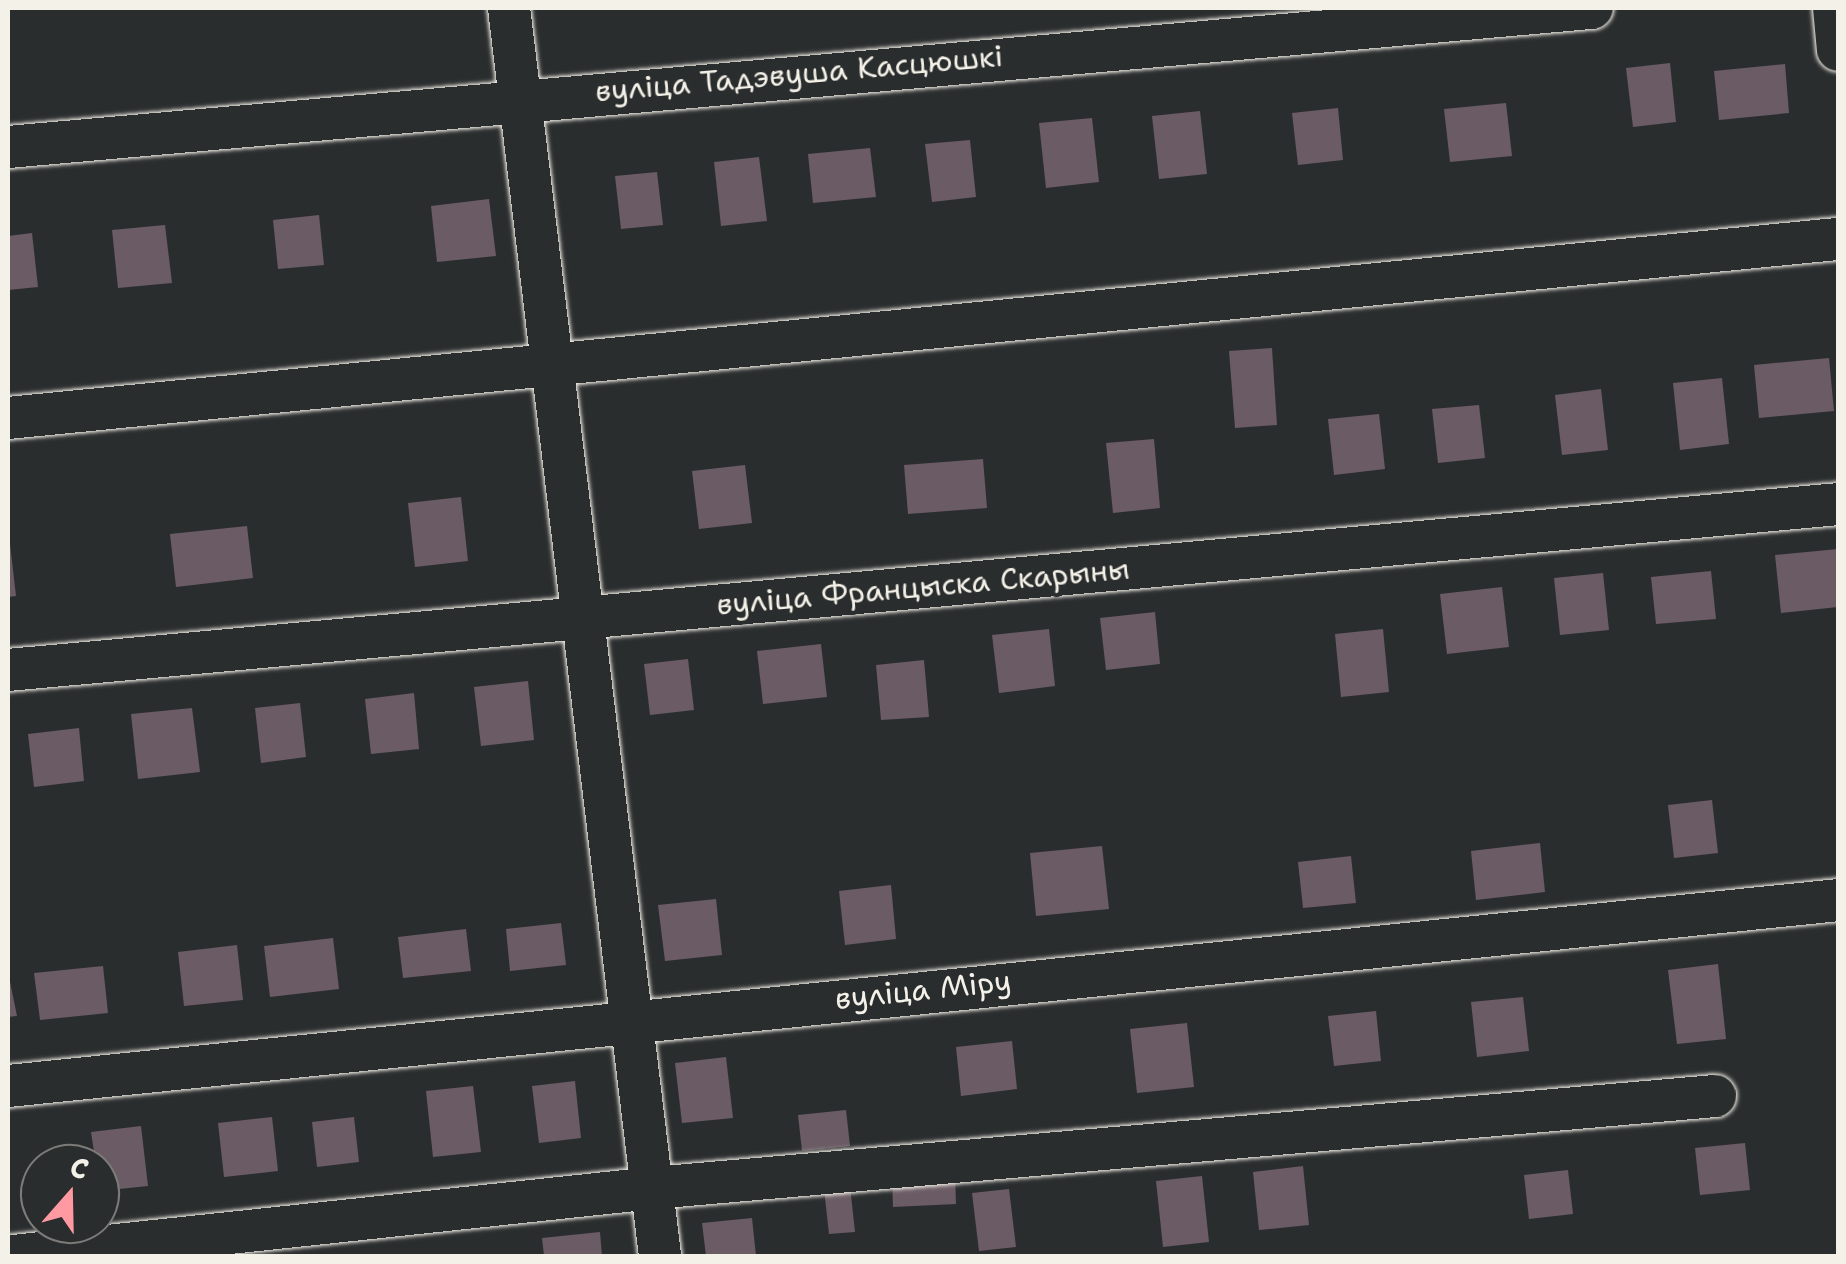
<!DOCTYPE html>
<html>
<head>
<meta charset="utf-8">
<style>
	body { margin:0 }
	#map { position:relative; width:1846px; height:1264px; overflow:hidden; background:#2a2d2e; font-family:"Shantell Sans",sans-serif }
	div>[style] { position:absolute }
	.building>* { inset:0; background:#6b5b65 }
	.roads { filter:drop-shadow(0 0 2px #f4f1e8) drop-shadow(0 0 2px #f4f1e8) }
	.minor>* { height:42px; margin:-21px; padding:0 21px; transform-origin:21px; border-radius:21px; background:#2a2d2e }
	span { translate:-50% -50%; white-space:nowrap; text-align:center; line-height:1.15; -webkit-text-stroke:8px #2a2d2e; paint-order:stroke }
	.street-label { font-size:30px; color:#f4f1e8 }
	.frame { position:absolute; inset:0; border:10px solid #f4f1e8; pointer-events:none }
	.north { position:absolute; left:20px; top:1144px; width:100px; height:100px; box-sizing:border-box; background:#2a2d2e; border:2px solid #7b7b78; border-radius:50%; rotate:20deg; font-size:28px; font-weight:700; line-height:40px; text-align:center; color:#f4f1e8 }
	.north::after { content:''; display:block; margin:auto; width:35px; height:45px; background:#ff9aa2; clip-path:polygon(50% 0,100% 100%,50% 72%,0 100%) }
</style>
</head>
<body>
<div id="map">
	<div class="building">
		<div style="clip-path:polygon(1670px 63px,1676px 122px,1633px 127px,1626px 68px)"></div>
		<div style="clip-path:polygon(1785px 64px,1789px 113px,1719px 120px,1714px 71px)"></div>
		<div style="clip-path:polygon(1506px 103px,1512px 156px,1450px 162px,1444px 109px)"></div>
		<div style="clip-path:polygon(1338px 108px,1343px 160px,1298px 165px,1292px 113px)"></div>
		<div style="clip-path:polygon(1200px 111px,1207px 174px,1159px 179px,1152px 116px)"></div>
		<div style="clip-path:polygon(1092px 118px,1099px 182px,1046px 188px,1039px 123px)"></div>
		<div style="clip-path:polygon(970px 140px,976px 197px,932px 202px,925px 144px)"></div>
		<div style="clip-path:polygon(870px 148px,876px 197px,813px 203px,808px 154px)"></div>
		<div style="clip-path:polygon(759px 157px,767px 221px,721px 226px,714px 162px)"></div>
		<div style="clip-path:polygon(657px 172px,663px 225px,621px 229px,615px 176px)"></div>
		<div style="clip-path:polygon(489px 199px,496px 256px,437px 262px,431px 206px)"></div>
		<div style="clip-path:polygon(319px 215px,324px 265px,278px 269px,273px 220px)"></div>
		<div style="clip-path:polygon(165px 225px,172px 283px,118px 288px,112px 230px)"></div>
		<div style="clip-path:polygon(32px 233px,38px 287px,8px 290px,8px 236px)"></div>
		<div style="clip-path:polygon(1272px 348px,1277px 425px,1235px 428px,1229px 351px)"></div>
		<div style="clip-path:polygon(1829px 358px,1834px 411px,1759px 418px,1754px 365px)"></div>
		<div style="clip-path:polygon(1722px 378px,1729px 444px,1680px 450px,1673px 383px)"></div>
		<div style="clip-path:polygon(1601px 389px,1608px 450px,1562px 455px,1555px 395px)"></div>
		<div style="clip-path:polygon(1479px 405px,1485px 458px,1438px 463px,1432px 409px)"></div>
		<div style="clip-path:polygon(1379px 414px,1385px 469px,1334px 475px,1328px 419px)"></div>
		<div style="clip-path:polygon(1154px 439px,1160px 508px,1113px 513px,1106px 443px)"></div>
		<div style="clip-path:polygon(983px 459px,987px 508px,908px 514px,904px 465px)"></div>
		<div style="clip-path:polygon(745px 465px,752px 523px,699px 529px,692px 471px)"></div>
		<div style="clip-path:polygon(461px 497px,468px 561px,415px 567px,408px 503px)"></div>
		<div style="clip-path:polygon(247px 526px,253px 578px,176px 587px,170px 534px)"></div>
		<div style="clip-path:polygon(10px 544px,16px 596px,8px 597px,8px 545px)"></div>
		<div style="clip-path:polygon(1838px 549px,1838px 607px,1781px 613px,1775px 555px)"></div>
		<div style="clip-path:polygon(1711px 571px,1716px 619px,1656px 624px,1651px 577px)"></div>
		<div style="clip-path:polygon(1603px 573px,1609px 630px,1560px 635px,1554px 578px)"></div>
		<div style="clip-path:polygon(1502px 587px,1509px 647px,1447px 654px,1440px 594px)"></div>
		<div style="clip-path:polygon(1155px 612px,1160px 664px,1106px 670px,1100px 618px)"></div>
		<div style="clip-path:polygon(1049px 629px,1055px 686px,999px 693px,992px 635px)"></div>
		<div style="clip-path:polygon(1383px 629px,1389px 692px,1341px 697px,1335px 634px)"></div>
		<div style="clip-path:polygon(821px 644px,827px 697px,763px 704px,757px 651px)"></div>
		<div style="clip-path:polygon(688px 659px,694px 710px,650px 715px,644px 664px)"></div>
		<div style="clip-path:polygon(924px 660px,929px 717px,881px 720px,876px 665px)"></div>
		<div style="clip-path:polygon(528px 681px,534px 740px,481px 746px,474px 687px)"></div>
		<div style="clip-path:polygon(414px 693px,419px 749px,371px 754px,365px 699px)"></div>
		<div style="clip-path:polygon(300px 703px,306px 757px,261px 763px,255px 708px)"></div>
		<div style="clip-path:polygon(192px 708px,200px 772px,138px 779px,131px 714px)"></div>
		<div style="clip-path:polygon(79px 728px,84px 781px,34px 787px,28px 734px)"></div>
		<div style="clip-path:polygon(1712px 800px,1718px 853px,1674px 858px,1668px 805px)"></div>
		<div style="clip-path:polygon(1540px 843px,1545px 892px,1476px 900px,1471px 851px)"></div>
		<div style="clip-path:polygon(1102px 846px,1109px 909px,1036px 916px,1030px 853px)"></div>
		<div style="clip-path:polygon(1351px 856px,1356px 903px,1303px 908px,1298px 862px)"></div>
		<div style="clip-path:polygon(891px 885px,896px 939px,845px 945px,839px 891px)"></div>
		<div style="clip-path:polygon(716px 899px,722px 955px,665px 961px,658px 905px)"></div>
		<div style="clip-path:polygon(561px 923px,566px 965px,510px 971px,506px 929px)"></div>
		<div style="clip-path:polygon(466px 929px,471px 971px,403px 978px,398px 937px)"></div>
		<div style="clip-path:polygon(333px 938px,339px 989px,270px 997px,264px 946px)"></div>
		<div style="clip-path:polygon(237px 945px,243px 1000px,184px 1006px,178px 952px)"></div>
		<div style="clip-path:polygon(1718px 964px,1726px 1039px,1677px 1044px,1668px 970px)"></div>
		<div style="clip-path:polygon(103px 966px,108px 1013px,40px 1020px,34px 973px)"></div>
		<div style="clip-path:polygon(8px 972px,17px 1016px,8px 1017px)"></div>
		<div style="clip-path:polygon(1523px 997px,1529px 1051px,1477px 1057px,1471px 1002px)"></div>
		<div style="clip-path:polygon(1376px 1011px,1381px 1061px,1334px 1066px,1328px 1016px)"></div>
		<div style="clip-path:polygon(1187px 1023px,1194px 1087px,1137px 1093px,1130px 1029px)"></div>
		<div style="clip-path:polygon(1012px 1041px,1017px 1089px,961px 1096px,956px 1047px)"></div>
		<div style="clip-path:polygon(726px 1057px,733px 1118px,682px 1123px,675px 1063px)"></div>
		<div style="clip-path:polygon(575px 1081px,581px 1138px,539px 1143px,532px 1086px)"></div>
		<div style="clip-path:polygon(473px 1086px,481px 1152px,433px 1157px,426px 1091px)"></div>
		<div style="clip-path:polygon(846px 1110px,850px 1146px,802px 1151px,798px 1115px)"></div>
		<div style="clip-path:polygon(272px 1117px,278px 1171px,224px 1177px,218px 1123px)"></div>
		<div style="clip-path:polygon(354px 1117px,359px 1162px,317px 1167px,312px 1122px)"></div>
		<div style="clip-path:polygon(141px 1126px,148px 1186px,100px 1191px,91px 1132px)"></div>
		<div style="clip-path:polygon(1745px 1143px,1750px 1190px,1700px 1195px,1695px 1148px)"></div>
		<div style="clip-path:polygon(1303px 1166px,1309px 1225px,1259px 1230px,1253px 1172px)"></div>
		<div style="clip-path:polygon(1568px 1170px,1573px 1214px,1529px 1219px,1524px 1175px)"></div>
		<div style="clip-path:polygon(955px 1173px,956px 1204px,893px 1207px,892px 1176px)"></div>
		<div style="clip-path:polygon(1202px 1176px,1209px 1242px,1163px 1247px,1156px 1181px)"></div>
		<div style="clip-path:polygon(850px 1186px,855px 1232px,829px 1234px,824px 1189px)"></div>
		<div style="clip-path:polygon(1009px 1189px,1016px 1247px,979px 1251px,972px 1193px)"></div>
		<div style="clip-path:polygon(752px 1218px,756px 1256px,706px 1256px,702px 1223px)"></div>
		<div style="clip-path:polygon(600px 1232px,602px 1256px,544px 1256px,542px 1238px)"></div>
	</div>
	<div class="roads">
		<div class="minor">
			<div style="left:509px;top:8px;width:1257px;rotate:83.1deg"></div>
			<div style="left:1834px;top:8px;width:42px;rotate:84.6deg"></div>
			<div style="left:8px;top:147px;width:1590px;rotate:-5.02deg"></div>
			<div style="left:8px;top:418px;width:1839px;rotate:-5.59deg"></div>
			<div style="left:8px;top:670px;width:1838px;rotate:-5.18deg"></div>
			<div style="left:8px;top:1086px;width:1839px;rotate:-5.8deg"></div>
			<div style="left:13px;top:1256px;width:644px;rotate:-6.06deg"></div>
			<div style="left:653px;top:1188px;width:1066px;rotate:-4.95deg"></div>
		</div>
	</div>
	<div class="street-label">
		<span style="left:799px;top:74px;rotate:-5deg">вуліца Тадэвуша Касцюшкі</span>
		<span style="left:923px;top:587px;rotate:-5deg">вуліца Францыска Скарыны</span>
		<span style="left:923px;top:990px;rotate:-6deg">вуліца Міру</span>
	</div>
	<div class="frame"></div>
	<div class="north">С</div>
</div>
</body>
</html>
